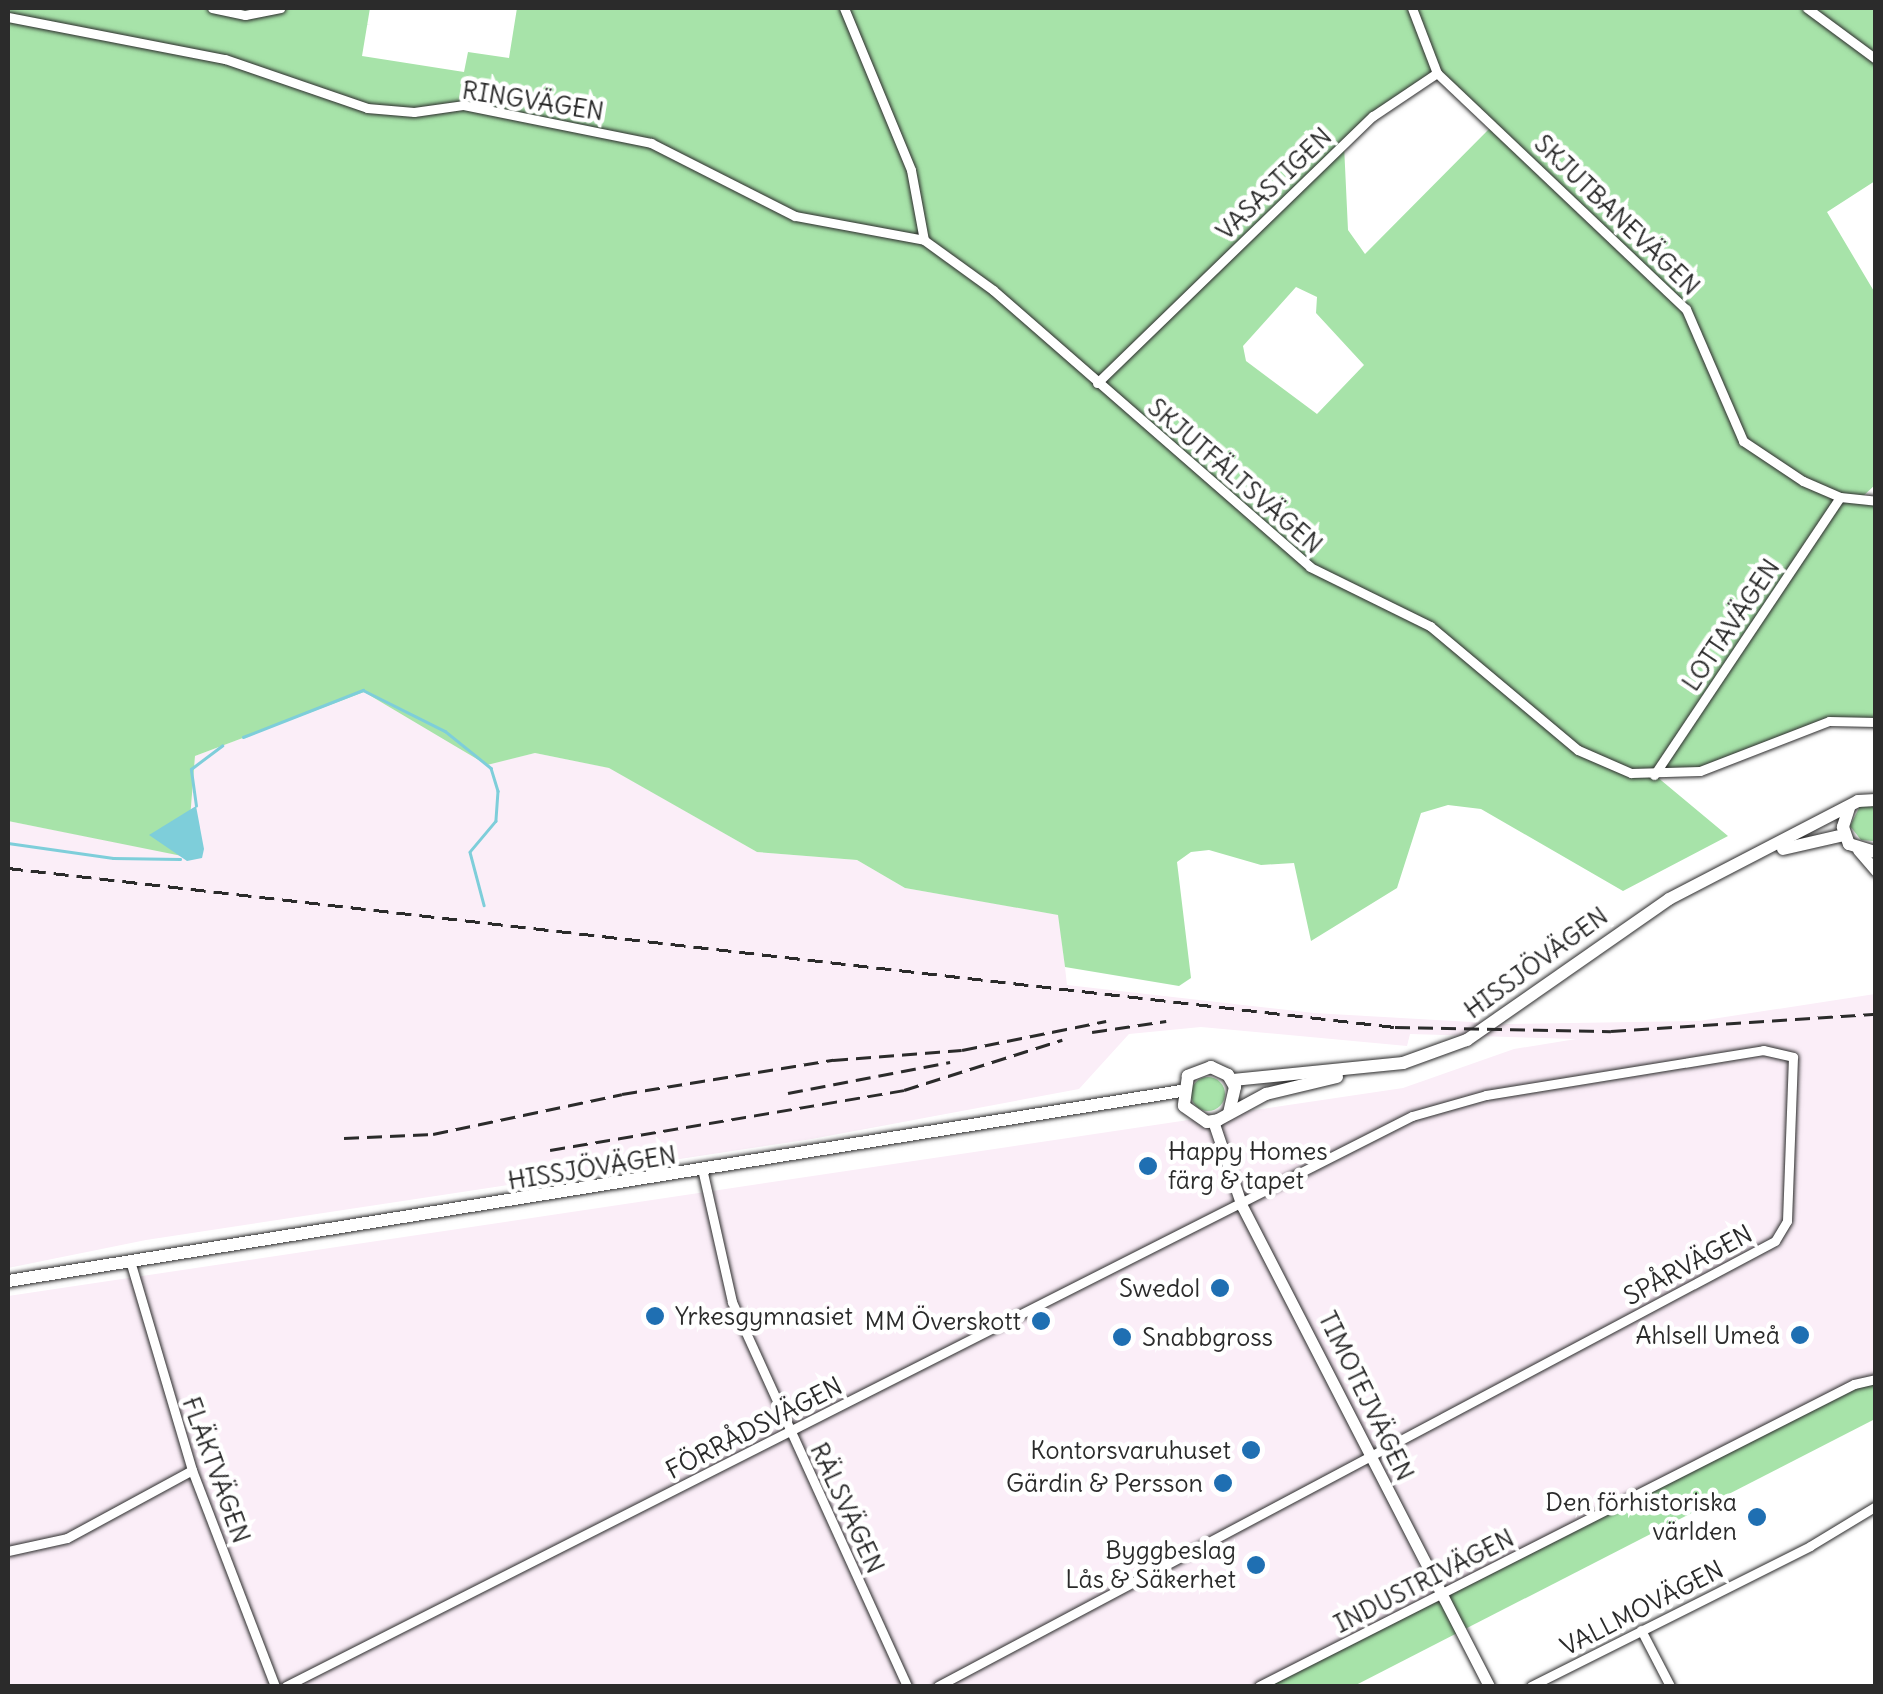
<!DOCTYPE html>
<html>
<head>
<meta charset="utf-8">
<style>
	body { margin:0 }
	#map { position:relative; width:1883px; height:1694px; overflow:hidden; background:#fff; font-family:Delius,sans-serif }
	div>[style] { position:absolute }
	.built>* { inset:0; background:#fbeef8 }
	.green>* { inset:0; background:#a7e3a9 }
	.round { border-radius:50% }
	.water>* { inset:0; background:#7eceda }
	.stream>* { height:2.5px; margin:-1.25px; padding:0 1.25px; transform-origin:1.25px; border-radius:1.25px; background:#7eceda }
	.roads { filter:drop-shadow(0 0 2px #2b2b2b) drop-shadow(0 0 2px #2b2b2b) }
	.minor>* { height:9px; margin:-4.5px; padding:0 4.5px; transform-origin:4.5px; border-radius:4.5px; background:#fff }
	.tertiary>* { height:11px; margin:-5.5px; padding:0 5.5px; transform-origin:5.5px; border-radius:5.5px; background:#fff }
	.secondary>* { height:12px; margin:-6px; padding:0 6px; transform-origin:6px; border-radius:6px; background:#fff }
	.rail>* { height:2.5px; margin-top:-1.25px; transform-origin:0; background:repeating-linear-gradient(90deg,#2b2b2b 0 15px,transparent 0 23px) }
	.dots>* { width:28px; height:28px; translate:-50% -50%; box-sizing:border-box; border:5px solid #fff; border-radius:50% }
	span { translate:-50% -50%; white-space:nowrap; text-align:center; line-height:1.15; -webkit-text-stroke:9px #fff; paint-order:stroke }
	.street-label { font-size:25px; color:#2b2b2b }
	.poi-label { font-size:25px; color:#2b2b2b }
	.left { translate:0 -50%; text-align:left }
	.right { translate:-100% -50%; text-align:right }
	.frame { position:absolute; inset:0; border:10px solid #2b2b2b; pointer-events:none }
</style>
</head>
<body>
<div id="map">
	<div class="built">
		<div style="clip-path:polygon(364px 692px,487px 764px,535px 753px,610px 768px,757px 852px,857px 860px,905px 888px,1059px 915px,1067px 985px,1314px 1013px,1506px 1024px,1699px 1021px,1875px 994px,1875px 1379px,1264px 1686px,8px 1686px,8px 1296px,1403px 1088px,1514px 1049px,1576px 1039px,1410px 1034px,1407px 1046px,1201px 1027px,1129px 1034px,1079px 1089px,812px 1139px,146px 1240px,8px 1268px,8px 821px,187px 856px,195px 756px)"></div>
	</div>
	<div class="green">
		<div style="clip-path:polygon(evenodd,8px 8px,370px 8px,362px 56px,464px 72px,468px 52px,509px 58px,517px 8px,1875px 8px,1875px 181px,1827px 212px,1875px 293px,1875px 485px,1862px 497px,1875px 501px,1875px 722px,1829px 721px,1727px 764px,1656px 776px,1728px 836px,1623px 891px,1481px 809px,1448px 805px,1421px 813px,1397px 888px,1311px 941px,1294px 863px,1261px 865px,1209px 850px,1191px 852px,1177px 862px,1191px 978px,1179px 986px,1065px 967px,1058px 915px,905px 888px,857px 860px,757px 852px,609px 768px,535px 753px,487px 765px,364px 692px,195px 756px,187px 857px,8px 821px,8px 8px,1437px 73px,1493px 125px,1365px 254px,1348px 230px,1344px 145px,1402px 92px,1437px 73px,8px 8px,1296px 287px,1317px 297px,1316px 313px,1364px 365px,1317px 414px,1246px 361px,1243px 346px,1296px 287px)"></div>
		<div style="clip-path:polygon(1860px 806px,1875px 806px,1873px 841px,1861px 840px,1850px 826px)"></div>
		<div class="round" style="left:1191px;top:1077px;width:34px;height:34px"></div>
		<div style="clip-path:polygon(1875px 1379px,1875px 1419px,1354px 1686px,1259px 1686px,1854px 1384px)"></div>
	</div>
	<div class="water">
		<div style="clip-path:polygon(196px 806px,204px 849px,202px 858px,187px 861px,149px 835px)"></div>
	</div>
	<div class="stream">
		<div style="left:243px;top:737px;width:129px;rotate:-21.4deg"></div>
		<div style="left:363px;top:690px;width:92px;rotate:26.6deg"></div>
		<div style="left:445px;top:731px;width:59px;rotate:38.8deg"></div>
		<div style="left:491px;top:768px;width:24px;rotate:73deg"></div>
		<div style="left:498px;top:791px;width:30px;rotate:94deg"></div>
		<div style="left:496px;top:821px;width:40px;rotate:130deg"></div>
		<div style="left:470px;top:852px;width:55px;rotate:75.2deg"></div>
		<div style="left:196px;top:806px;width:37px;rotate:-98deg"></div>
		<div style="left:191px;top:769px;width:39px;rotate:-37deg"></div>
		<div style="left:8px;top:843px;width:106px;rotate:8.1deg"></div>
		<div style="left:113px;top:858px;width:67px;rotate:0.9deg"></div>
	</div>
	<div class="roads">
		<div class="minor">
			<div style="left:212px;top:8px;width:34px;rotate:12deg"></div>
			<div style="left:245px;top:15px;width:36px;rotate:-11deg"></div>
			<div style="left:844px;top:8px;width:175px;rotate:67.5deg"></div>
			<div style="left:911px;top:170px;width:71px;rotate:79.5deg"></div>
			<div style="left:924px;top:240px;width:85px;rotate:35.9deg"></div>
			<div style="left:993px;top:290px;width:421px;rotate:41.1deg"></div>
			<div style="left:1310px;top:567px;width:134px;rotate:26.2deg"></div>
			<div style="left:1430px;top:626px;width:193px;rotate:40deg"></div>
			<div style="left:1578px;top:750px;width:58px;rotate:23.5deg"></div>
			<div style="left:1631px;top:773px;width:69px;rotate:-1.7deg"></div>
			<div style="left:1700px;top:771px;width:138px;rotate:-21.2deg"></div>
			<div style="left:1829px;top:721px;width:47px;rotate:1.2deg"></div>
			<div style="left:1412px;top:8px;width:70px;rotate:69deg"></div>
			<div style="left:1807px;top:8px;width:86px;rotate:36.5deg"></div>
			<div style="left:8px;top:17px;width:221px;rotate:11deg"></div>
			<div style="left:225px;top:59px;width:150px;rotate:19deg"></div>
			<div style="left:367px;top:108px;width:47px;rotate:4.9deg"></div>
			<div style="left:414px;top:112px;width:49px;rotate:-8.1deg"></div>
			<div style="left:463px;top:105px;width:192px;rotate:11.4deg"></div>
			<div style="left:651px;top:143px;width:161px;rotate:26.9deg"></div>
			<div style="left:795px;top:216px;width:131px;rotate:10.5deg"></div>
			<div style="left:1437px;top:73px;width:343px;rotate:43.5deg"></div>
			<div style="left:1686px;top:309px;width:144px;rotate:66.6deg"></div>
			<div style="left:1743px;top:441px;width:72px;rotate:33.7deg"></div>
			<div style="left:1803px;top:481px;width:40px;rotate:23.4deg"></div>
			<div style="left:1840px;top:497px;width:36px;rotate:6deg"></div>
			<div style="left:1097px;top:383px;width:384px;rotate:-44.1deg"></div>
			<div style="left:1373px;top:116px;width:77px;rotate:-33.9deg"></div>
			<div style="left:1654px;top:775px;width:334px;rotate:-56.2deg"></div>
			<div style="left:703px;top:1173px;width:132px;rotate:77.3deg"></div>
			<div style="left:732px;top:1302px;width:422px;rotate:65.5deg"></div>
			<div style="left:131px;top:1264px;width:215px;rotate:73.5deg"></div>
			<div style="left:192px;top:1470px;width:231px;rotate:69deg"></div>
			<div style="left:8px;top:1551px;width:60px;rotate:-12.4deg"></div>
			<div style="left:67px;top:1538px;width:142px;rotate:-28.5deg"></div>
			<div style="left:1641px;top:1630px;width:63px;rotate:62.6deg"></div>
			<div style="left:286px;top:1686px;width:1262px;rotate:-26.85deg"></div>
			<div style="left:1412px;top:1116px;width:77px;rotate:-15.8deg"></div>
			<div style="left:1486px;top:1095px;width:281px;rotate:-9.2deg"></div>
			<div style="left:1763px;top:1050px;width:31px;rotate:13deg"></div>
			<div style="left:1793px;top:1057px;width:164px;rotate:92.1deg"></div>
			<div style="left:1787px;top:1221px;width:23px;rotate:121deg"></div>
			<div style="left:1775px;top:1241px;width:948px;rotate:152deg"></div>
			<div style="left:1259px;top:1686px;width:667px;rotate:-26.91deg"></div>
			<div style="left:1854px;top:1384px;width:23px;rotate:-13deg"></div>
			<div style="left:1531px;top:1686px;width:312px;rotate:-26.6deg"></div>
			<div style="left:1810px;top:1546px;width:77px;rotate:-31.2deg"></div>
		</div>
		<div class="tertiary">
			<div style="left:1858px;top:850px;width:28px;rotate:49deg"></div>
			<div style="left:1213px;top:1121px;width:90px;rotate:71.2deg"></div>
			<div style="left:1242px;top:1206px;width:540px;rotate:62.77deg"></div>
		</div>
		<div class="secondary">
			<div style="left:1849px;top:808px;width:20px;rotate:108deg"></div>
			<div style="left:1843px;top:827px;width:18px;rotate:71deg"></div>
			<div style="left:1849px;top:844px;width:28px;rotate:17deg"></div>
			<div style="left:1783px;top:849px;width:63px;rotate:-12.9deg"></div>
			<div style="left:1233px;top:1080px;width:171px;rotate:-5.7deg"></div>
			<div style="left:1403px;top:1063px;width:68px;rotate:-19.8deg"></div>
			<div style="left:1467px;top:1040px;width:246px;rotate:-34.9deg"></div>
			<div style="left:1669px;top:899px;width:213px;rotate:-27.4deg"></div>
			<div style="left:1858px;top:801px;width:18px;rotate:-3deg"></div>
			<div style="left:1229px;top:1113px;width:27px;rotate:-77deg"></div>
			<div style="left:1235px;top:1087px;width:14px;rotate:-120deg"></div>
			<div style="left:1228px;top:1075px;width:19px;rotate:-155deg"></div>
			<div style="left:1211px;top:1067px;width:25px;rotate:159deg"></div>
			<div style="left:1188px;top:1076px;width:30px;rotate:98deg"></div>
			<div style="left:1184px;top:1106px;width:28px;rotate:35deg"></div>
			<div style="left:1207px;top:1122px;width:11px;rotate:-10deg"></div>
			<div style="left:1218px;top:1120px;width:55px;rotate:-28.4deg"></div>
			<div style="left:1266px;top:1094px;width:73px;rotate:-13.5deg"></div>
			<div style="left:8px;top:1281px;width:1188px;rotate:-9.2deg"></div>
		</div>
	</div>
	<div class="rail">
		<div style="left:8px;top:868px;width:1396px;rotate:6.54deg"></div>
		<div style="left:1395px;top:1027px;width:216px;rotate:1.1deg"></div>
		<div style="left:1611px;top:1031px;width:266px;rotate:-3.7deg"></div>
		<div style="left:1092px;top:1032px;width:75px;rotate:-8.5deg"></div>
		<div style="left:788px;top:1093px;width:165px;rotate:-10.8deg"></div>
		<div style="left:344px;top:1138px;width:89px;rotate:-2.6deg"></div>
		<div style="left:433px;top:1134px;width:193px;rotate:-11.9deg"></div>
		<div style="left:622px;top:1094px;width:214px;rotate:-9.2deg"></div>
		<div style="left:833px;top:1060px;width:129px;rotate:-4.4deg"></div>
		<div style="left:962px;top:1050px;width:147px;rotate:-11.4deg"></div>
		<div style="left:550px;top:1150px;width:359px;rotate:-9.6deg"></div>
		<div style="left:904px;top:1090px;width:166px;rotate:-17.6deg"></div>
	</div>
	<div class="dots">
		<div style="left:1148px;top:1166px;background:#1f6fb2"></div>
		<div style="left:1220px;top:1288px;background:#1f6fb2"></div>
		<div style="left:655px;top:1316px;background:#1f6fb2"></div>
		<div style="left:1041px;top:1321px;background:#1f6fb2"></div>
		<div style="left:1800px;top:1335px;background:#1f6fb2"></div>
		<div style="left:1122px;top:1337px;background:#1f6fb2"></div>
		<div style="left:1251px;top:1450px;background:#1f6fb2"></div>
		<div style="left:1223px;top:1483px;background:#1f6fb2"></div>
		<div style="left:1757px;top:1517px;background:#1f6fb2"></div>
		<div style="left:1256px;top:1565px;background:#1f6fb2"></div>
	</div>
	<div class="street-label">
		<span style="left:533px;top:101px;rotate:9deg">RINGVÄGEN</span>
		<span style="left:1274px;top:184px;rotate:-44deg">VASASTIGEN</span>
		<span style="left:1617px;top:215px;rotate:44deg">SKJUTBANEVÄGEN</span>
		<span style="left:1235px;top:476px;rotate:41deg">SKJUTFÄLTSVÄGEN</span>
		<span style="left:1731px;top:625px;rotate:-56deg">LOTTAVÄGEN</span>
		<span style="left:1536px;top:963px;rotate:-36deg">HISSJÖVÄGEN</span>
		<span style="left:592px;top:1168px;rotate:-9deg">HISSJÖVÄGEN</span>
		<span style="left:1688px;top:1265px;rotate:-28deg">SPÅRVÄGEN</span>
		<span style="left:1366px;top:1396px;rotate:64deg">TIMOTEJVÄGEN</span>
		<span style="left:754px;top:1428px;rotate:-27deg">FÖRRÅDSVÄGEN</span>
		<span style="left:216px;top:1470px;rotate:70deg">FLÄKTVÄGEN</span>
		<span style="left:847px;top:1508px;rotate:65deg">RÄLSVÄGEN</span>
		<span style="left:1424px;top:1581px;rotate:-27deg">INDUSTRIVÄGEN</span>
		<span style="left:1642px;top:1608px;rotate:-27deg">VALLMOVÄGEN</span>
	</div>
	<div class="poi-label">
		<span class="left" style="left:1168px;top:1166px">Happy Homes<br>färg &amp; tapet</span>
		<span class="right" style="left:1200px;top:1288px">Swedol</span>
		<span class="left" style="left:675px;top:1316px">Yrkesgymnasiet</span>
		<span class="right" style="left:1021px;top:1321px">MM Överskott</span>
		<span class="right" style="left:1780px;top:1335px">Ahlsell Umeå</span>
		<span class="left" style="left:1142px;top:1337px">Snabbgross</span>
		<span class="right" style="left:1231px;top:1450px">Kontorsvaruhuset</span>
		<span class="right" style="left:1203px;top:1483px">Gärdin &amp; Persson</span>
		<span class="right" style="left:1737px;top:1517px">Den förhistoriska<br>världen</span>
		<span class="right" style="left:1236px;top:1565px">Byggbeslag<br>Lås &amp; Säkerhet</span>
	</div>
	<div class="frame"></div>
</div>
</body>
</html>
